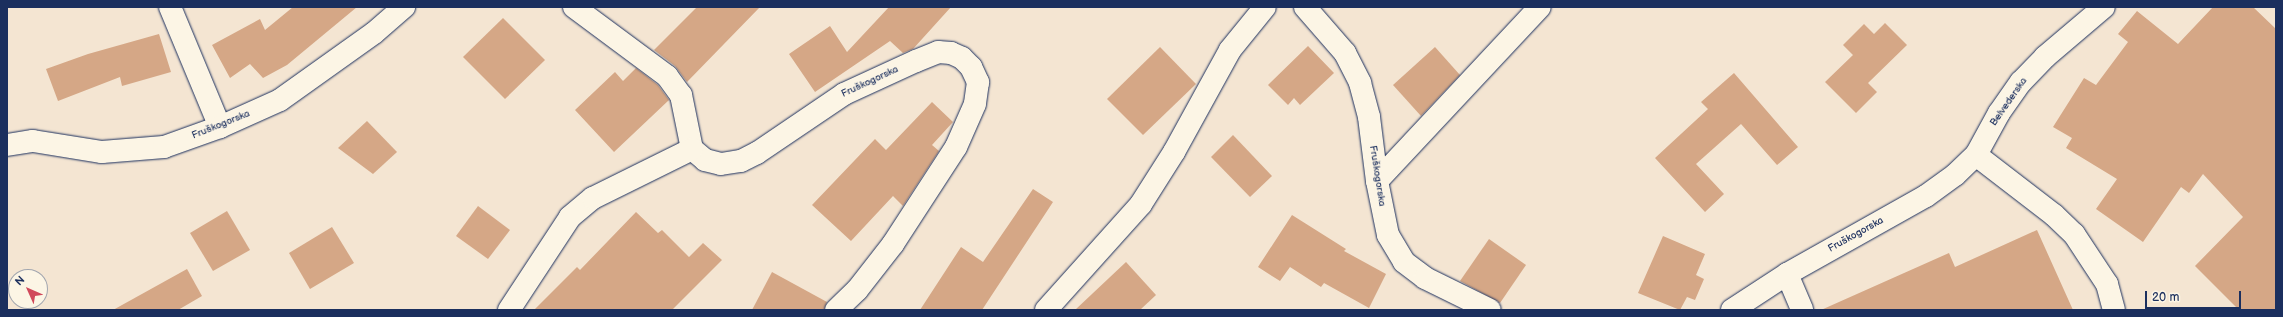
<!DOCTYPE html>
<html>
<head>
<meta charset="utf-8">
<style>
	body { margin:0 }
	#map { position:relative; width:2283px; height:317px; overflow:hidden; background:#f4e5d2; font-family:"Balsamiq Sans",sans-serif }
	div>[style] { position:absolute }
	.building>* { inset:0; background:#d5a786 }
	.roads { filter:drop-shadow(0 0 1px #1b2f5e) drop-shadow(0 0 1px #1b2f5e) }
	.minor>* { height:22px; margin:-11px; padding:0 11px; transform-origin:11px; border-radius:11px; background:#fcf5e5 }
	span { translate:-50% -50%; white-space:nowrap; text-align:center; line-height:1.15; -webkit-text-stroke:4px #fcf5e5; paint-order:stroke }
	.street-label { font-size:10px; color:#1b2f5e }
	.frame { position:absolute; inset:0; border:8px solid #1b2f5e; pointer-events:none }
	.north { position:absolute; left:8px; top:269px; width:40px; height:40px; box-sizing:border-box; background:#fcf5e5; border:1px solid #a2a6af; border-radius:50%; rotate:315deg; font-size:11px; font-weight:700; line-height:16px; text-align:center; color:#1b2f5e }
	.north::after { content:''; display:block; margin:auto; width:14px; height:18px; background:#d1495b; clip-path:polygon(50% 0,100% 100%,50% 72%,0 100%) }
	.scale { position:absolute; left:2145px; top:291px; width:96px; height:18px; box-sizing:border-box; border:2px solid #1b2f5e; border-top:0; padding-left:5px; font-size:12px; line-height:14px; white-space:nowrap; color:#1b2f5e; -webkit-text-stroke:3px #fcf5e5; paint-order:stroke }
</style>
</head>
<body>
<div id="map">
	<div class="building">
		<div style="clip-path:polygon(293px 7px,357px 7px,287px 65px,263px 78px,250px 64px,230px 78px,212px 45px,260px 19px,265px 30px)"></div>
		<div style="clip-path:polygon(697px 7px,760px 7px,687px 82px,675px 66px,654px 50px)"></div>
		<div style="clip-path:polygon(889px 7px,951px 7px,913px 49px,903px 53px,890px 41px,815px 92px,789px 54px,830px 26px,847px 52px)"></div>
		<div style="clip-path:polygon(2213px 7px,2253px 7px,2276px 29px,2276px 310px,2239px 310px,2195px 266px,2243px 217px,2203px 174px,2189px 193px,2181px 187px,2143px 242px,2096px 209px,2117px 179px,2066px 148px,2072px 138px,2053px 127px,2084px 78px,2096px 85px,2128px 42px,2118px 34px,2137px 11px,2178px 44px)"></div>
		<div style="clip-path:polygon(503px 18px,545px 60px,505px 99px,463px 57px)"></div>
		<div style="clip-path:polygon(1885px 23px,1907px 45px,1868px 83px,1877px 92px,1856px 113px,1825px 82px,1853px 55px,1843px 45px,1864px 24px,1874px 34px)"></div>
		<div style="clip-path:polygon(159px 34px,171px 72px,122px 86px,120px 77px,58px 101px,46px 69px,88px 54px)"></div>
		<div style="clip-path:polygon(1308px 46px,1334px 73px,1300px 105px,1294px 98px,1288px 105px,1268px 85px)"></div>
		<div style="clip-path:polygon(1160px 47px,1196px 84px,1143px 135px,1107px 99px)"></div>
		<div style="clip-path:polygon(1435px 47px,1460px 75px,1421px 116px,1393px 85px)"></div>
		<div style="clip-path:polygon(636px 68px,658px 85px,669px 100px,614px 152px,575px 110px,615px 72px,623px 81px)"></div>
		<div style="clip-path:polygon(1734px 73px,1798px 147px,1777px 165px,1741px 124px,1696px 164px,1724px 194px,1705px 212px,1655px 158px,1708px 109px,1701px 102px)"></div>
		<div style="clip-path:polygon(932px 102px,953px 122px,932px 145px,939px 151px,903px 206px,893px 196px,851px 241px,812px 205px,875px 139px,886px 150px)"></div>
		<div style="clip-path:polygon(367px 121px,397px 152px,373px 174px,338px 148px)"></div>
		<div style="clip-path:polygon(1233px 135px,1272px 176px,1250px 197px,1211px 157px)"></div>
		<div style="clip-path:polygon(1033px 189px,1053px 202px,982px 310px,920px 310px,961px 247px,983px 262px)"></div>
		<div style="clip-path:polygon(478px 206px,510px 230px,488px 259px,456px 236px)"></div>
		<div style="clip-path:polygon(227px 211px,250px 250px,213px 271px,190px 233px)"></div>
		<div style="clip-path:polygon(636px 212px,658px 233px,662px 230px,689px 257px,703px 243px,722px 260px,672px 310px,534px 310px,577px 267px,580px 270px)"></div>
		<div style="clip-path:polygon(1292px 215px,1346px 249px,1344px 251px,1386px 274px,1369px 308px,1324px 283px,1321px 287px,1290px 267px,1280px 281px,1258px 267px)"></div>
		<div style="clip-path:polygon(332px 227px,354px 263px,310px 289px,289px 253px)"></div>
		<div style="clip-path:polygon(2037px 230px,2073px 310px,1821px 310px,1949px 253px,1955px 267px)"></div>
		<div style="clip-path:polygon(1663px 236px,1705px 254px,1696px 275px,1704px 279px,1695px 300px,1687px 297px,1680px 310px,1638px 293px)"></div>
		<div style="clip-path:polygon(1489px 239px,1526px 265px,1500px 303px,1460px 281px)"></div>
		<div style="clip-path:polygon(1126px 262px,1156px 295px,1140px 310px,1075px 310px)"></div>
		<div style="clip-path:polygon(187px 269px,202px 296px,178px 310px,113px 310px)"></div>
		<div style="clip-path:polygon(772px 272px,827px 302px,824px 310px,752px 310px)"></div>
	</div>
	<div class="roads">
		<div class="minor">
			<div style="left:170px;top:7px;width:130px;rotate:67.4deg"></div>
			<div style="left:574px;top:7px;width:116px;rotate:36.6deg"></div>
			<div style="left:667px;top:76px;width:24px;rotate:54deg"></div>
			<div style="left:681px;top:95px;width:55px;rotate:78.5deg"></div>
			<div style="left:692px;top:149px;width:17px;rotate:40deg"></div>
			<div style="left:705px;top:160px;width:16px;rotate:14deg"></div>
			<div style="left:721px;top:164px;width:20px;rotate:-9deg"></div>
			<div style="left:741px;top:161px;width:18px;rotate:-27deg"></div>
			<div style="left:757px;top:153px;width:105px;rotate:-34.1deg"></div>
			<div style="left:844px;top:94px;width:79px;rotate:-24.6deg"></div>
			<div style="left:916px;top:61px;width:24px;rotate:-22deg"></div>
			<div style="left:938px;top:52px;width:13px;rotate:4deg"></div>
			<div style="left:951px;top:53px;width:12px;rotate:24deg"></div>
			<div style="left:962px;top:58px;width:13px;rotate:45deg"></div>
			<div style="left:971px;top:67px;width:17px;rotate:65deg"></div>
			<div style="left:978px;top:82px;width:22px;rotate:98deg"></div>
			<div style="left:975px;top:104px;width:47px;rotate:113.8deg"></div>
			<div style="left:956px;top:147px;width:116px;rotate:123deg"></div>
			<div style="left:893px;top:244px;width:58px;rotate:128deg"></div>
			<div style="left:857px;top:290px;width:29px;rotate:136deg"></div>
			<div style="left:1305px;top:7px;width:61px;rotate:49deg"></div>
			<div style="left:1345px;top:53px;width:34px;rotate:63deg"></div>
			<div style="left:1360px;top:83px;width:35px;rotate:75deg"></div>
			<div style="left:1369px;top:117px;width:64px;rotate:82.9deg"></div>
			<div style="left:1377px;top:181px;width:55px;rotate:78.5deg"></div>
			<div style="left:1388px;top:235px;width:31px;rotate:59deg"></div>
			<div style="left:1404px;top:262px;width:26px;rotate:37deg"></div>
			<div style="left:1425px;top:278px;width:72px;rotate:26.2deg"></div>
			<div style="left:7px;top:145px;width:26px;rotate:-9deg"></div>
			<div style="left:33px;top:141px;width:70px;rotate:9.1deg"></div>
			<div style="left:102px;top:152px;width:62px;rotate:-4.6deg"></div>
			<div style="left:164px;top:147px;width:59px;rotate:-19.7deg"></div>
			<div style="left:220px;top:127px;width:66px;rotate:-24.2deg"></div>
			<div style="left:280px;top:100px;width:115px;rotate:-35.5deg"></div>
			<div style="left:374px;top:33px;width:40px;rotate:-41deg"></div>
			<div style="left:1976px;top:155px;width:98px;rotate:37.6deg"></div>
			<div style="left:2054px;top:215px;width:28px;rotate:44deg"></div>
			<div style="left:2074px;top:234px;width:60px;rotate:56.6deg"></div>
			<div style="left:2107px;top:284px;width:27px;rotate:75deg"></div>
			<div style="left:1377px;top:181px;width:238px;rotate:-46.9deg"></div>
			<div style="left:1787px;top:274px;width:39px;rotate:67deg"></div>
			<div style="left:509px;top:310px;width:111px;rotate:-56.7deg"></div>
			<div style="left:570px;top:217px;width:30px;rotate:-40deg"></div>
			<div style="left:593px;top:198px;width:110px;rotate:-26.3deg"></div>
			<div style="left:1046px;top:310px;width:142px;rotate:-48.1deg"></div>
			<div style="left:1141px;top:204px;width:62px;rotate:-57.6deg"></div>
			<div style="left:1174px;top:152px;width:116px;rotate:-61.2deg"></div>
			<div style="left:1230px;top:50px;width:55px;rotate:-50.9deg"></div>
			<div style="left:1732px;top:310px;width:66px;rotate:-33.2deg"></div>
			<div style="left:1787px;top:274px;width:159px;rotate:-29.3deg"></div>
			<div style="left:1926px;top:196px;width:36px;rotate:-36deg"></div>
			<div style="left:1955px;top:175px;width:29px;rotate:-44deg"></div>
			<div style="left:1976px;top:155px;width:48px;rotate:-61.3deg"></div>
			<div style="left:1999px;top:113px;width:38px;rotate:-55deg"></div>
			<div style="left:2021px;top:82px;width:35px;rotate:-46deg"></div>
			<div style="left:2045px;top:57px;width:77px;rotate:-40.3deg"></div>
		</div>
	</div>
	<div class="street-label">
		<span style="left:870px;top:82px;rotate:-25deg">Fruškogorska</span>
		<span style="left:2009px;top:102px;rotate:-55deg">Belvederska</span>
		<span style="left:221px;top:125px;rotate:-22deg">Fruškogorska</span>
		<span style="left:1377px;top:176px;rotate:81deg">Fruškogorska</span>
		<span style="left:1856px;top:235px;rotate:-29deg">Fruškogorska</span>
	</div>
	<div class="frame"></div>
	<div class="north">N</div>
	<div class="scale">20 m</div>
</div>
</body>
</html>
